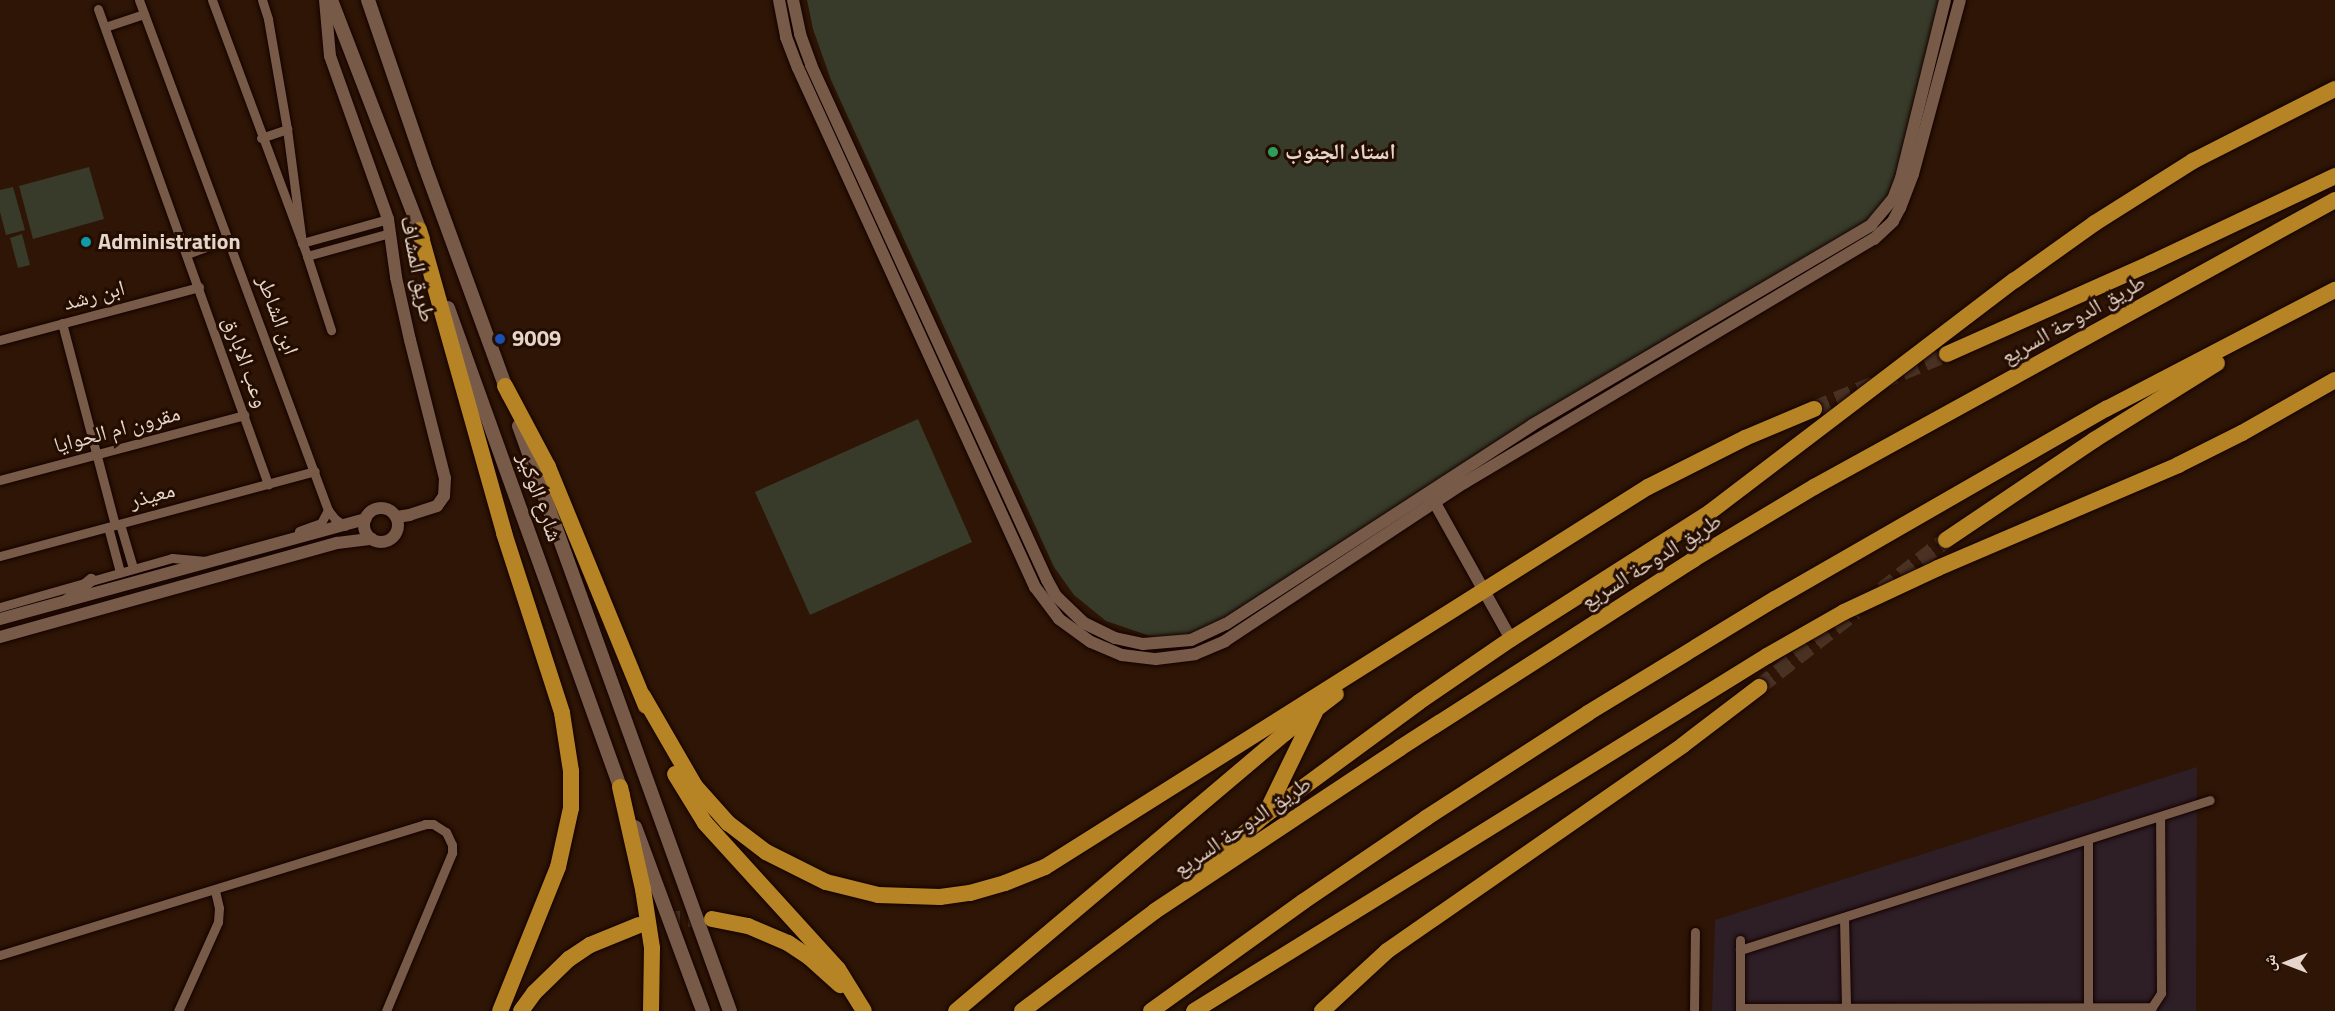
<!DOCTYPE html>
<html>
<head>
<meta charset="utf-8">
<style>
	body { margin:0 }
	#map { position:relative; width:2335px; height:1011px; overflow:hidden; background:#2e1505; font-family:"Titillium Web","Noto Naskh Arabic",sans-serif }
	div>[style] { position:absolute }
	.commercial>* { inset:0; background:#2e1e26 }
	.green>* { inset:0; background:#383b29 }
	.motorway-tunnel>* { height:16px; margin-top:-8px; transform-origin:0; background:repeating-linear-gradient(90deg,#4a3223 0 16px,transparent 0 24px) }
	.roads { filter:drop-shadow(0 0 2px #140200) drop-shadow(0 0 2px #140200) }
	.minor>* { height:9px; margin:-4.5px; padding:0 4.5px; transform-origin:4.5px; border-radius:4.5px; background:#775a48 }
	.tertiary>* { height:12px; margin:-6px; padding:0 6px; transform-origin:6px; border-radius:6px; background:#775a48 }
	.tertiary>.ring { margin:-6px; padding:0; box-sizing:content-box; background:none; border:12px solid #775a48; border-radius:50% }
	.secondary>* { height:14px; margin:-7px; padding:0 7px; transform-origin:7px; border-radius:7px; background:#775a48 }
	.motorway>* { height:16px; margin:-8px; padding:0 8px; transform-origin:8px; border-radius:8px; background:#b68425 }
	.dots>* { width:16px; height:16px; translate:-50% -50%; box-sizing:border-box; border:3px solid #230c00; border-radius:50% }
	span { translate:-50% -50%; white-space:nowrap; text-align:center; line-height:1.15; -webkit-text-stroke:6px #230c00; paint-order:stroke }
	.poi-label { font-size:22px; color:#e6d5ca; font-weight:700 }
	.left { translate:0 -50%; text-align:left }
	.street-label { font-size:22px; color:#e6d5ca }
	.north { position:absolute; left:2257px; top:933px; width:60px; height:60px; -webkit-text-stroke:4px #230c00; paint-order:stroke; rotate:270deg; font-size:16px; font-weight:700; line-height:24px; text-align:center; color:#e6d5ca }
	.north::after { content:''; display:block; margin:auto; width:21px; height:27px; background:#e6d5ca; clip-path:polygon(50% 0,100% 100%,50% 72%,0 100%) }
</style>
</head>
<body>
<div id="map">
	<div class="commercial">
		<div style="clip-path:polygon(2197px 767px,2196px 1011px,1712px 1011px,1715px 920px)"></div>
	</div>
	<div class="green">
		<div style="clip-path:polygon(807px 0,1942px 0,1898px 167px,1886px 199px,1867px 222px,1635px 357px,1487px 448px,1461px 469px,1213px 625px,1184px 635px,1166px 638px,1150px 636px,1106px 621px,1074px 595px,1054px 567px,831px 80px,813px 29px)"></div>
		<div style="clip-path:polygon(89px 167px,104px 219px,33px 239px,19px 186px)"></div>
		<div style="clip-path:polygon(13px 187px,25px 230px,6px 235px,0 212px,0 190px)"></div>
		<div style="clip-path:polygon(22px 234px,30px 265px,18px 268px,10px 238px)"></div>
		<div style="clip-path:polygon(918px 419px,972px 542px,810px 615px,755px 492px)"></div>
	</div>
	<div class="motorway-tunnel">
		<div style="left:1814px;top:409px;width:144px;rotate:-22.5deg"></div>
		<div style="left:1882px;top:590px;width:81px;rotate:-38deg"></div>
		<div style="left:1759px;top:687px;width:122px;rotate:-38deg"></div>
		<div style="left:639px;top:925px;width:26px;rotate:-13deg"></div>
		<div style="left:664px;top:919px;width:47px"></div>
	</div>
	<div class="roads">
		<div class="minor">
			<div style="left:139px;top:0;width:544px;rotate:69.67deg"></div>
			<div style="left:328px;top:510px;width:11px;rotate:52deg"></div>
			<div style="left:335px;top:519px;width:12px;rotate:35deg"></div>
			<div style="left:212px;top:0;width:273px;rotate:69.6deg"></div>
			<div style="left:307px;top:256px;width:78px;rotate:72deg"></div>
			<div style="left:262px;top:0;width:20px;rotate:72deg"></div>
			<div style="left:268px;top:19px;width:112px;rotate:80.2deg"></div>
			<div style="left:287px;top:129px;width:115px;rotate:82.5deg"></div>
			<div style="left:302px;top:243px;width:89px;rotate:-15.6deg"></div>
			<div style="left:98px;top:9px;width:505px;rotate:70.31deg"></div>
			<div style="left:105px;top:27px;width:41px;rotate:-18.4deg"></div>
			<div style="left:261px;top:138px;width:28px;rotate:-19deg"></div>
			<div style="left:187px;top:254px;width:44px;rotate:-20.1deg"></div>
			<div style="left:307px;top:256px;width:86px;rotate:-15.5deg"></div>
			<div style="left:62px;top:323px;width:209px;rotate:75.3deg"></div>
			<div style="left:0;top:340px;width:206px;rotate:-14.9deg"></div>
			<div style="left:0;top:480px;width:253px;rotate:-14.9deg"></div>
			<div style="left:120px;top:524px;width:46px;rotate:73.5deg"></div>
			<div style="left:108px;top:527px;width:47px;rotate:75.1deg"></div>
			<div style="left:299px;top:531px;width:23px;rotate:-20deg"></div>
			<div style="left:321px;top:523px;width:15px;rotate:-62deg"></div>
			<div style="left:0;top:556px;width:326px;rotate:-15.1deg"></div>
			<div style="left:0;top:607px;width:179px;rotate:-15.9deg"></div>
			<div style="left:172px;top:558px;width:34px;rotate:5deg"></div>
			<div style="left:2088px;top:840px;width:168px;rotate:90deg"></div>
			<div style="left:1844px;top:917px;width:91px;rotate:88.7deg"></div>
			<div style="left:1740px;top:940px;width:71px;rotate:90deg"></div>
			<div style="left:1740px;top:950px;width:493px;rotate:-17.7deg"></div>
			<div style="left:0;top:955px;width:445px;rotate:-17.1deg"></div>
			<div style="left:425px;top:824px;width:8px"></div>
			<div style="left:433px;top:824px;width:15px;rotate:32deg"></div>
			<div style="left:446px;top:832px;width:14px;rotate:65deg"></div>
			<div style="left:452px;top:845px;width:8px;rotate:90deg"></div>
			<div style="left:452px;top:853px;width:171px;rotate:112.7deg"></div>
			<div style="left:1740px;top:1008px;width:412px;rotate:-0.1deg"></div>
			<div style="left:2152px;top:1007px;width:17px;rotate:-57deg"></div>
			<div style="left:2161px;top:993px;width:176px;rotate:-90.3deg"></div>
			<div style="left:178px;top:1011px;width:98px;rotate:-65.8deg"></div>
			<div style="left:218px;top:922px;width:14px;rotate:-86deg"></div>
			<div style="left:219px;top:908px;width:18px;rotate:-103deg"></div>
			<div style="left:1694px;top:1011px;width:79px;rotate:-89.3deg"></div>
		</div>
		<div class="tertiary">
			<div style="left:325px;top:0;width:56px;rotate:84.9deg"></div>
			<div style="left:330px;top:56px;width:173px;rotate:70.4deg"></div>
			<div style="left:388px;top:219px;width:59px;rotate:82.1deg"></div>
			<div style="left:396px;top:277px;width:65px;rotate:77.5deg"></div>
			<div style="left:410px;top:340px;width:142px;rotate:75.8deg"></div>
			<div style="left:445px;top:478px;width:18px;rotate:93deg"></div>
			<div style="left:444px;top:496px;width:12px;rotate:125deg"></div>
			<div style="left:437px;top:506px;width:28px;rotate:162deg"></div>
			<div style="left:410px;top:515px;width:14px;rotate:172deg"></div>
			<div style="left:779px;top:0;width:38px;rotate:79deg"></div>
			<div style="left:786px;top:37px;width:33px;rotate:69deg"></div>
			<div style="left:798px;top:68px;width:571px;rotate:65.46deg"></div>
			<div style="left:1035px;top:587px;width:40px;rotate:53deg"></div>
			<div style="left:1059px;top:619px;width:39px;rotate:36deg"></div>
			<div style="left:1091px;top:642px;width:34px;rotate:23deg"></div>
			<div style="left:1122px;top:655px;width:34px;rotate:7deg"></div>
			<div style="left:1156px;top:659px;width:39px;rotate:-7deg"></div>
			<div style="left:1195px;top:654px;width:33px;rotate:-23deg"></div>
			<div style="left:1225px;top:641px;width:287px;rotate:-33.5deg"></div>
			<div style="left:1464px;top:483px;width:477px;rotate:-30.8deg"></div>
			<div style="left:1874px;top:239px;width:26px;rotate:-43deg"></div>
			<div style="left:1893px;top:221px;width:15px;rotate:-62deg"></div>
			<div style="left:1900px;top:208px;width:36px;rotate:-69deg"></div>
			<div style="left:1913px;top:174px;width:180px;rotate:-74.9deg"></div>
			<div style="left:793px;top:0;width:35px;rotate:78deg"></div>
			<div style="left:800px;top:34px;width:33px;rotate:70deg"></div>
			<div style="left:811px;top:65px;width:566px;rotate:65.38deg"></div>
			<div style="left:1047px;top:580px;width:18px;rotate:61deg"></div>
			<div style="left:1056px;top:596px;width:39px;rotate:44deg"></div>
			<div style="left:1084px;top:623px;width:34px;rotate:26deg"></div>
			<div style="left:1115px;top:638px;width:29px;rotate:12deg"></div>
			<div style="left:1143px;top:644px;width:48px;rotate:-4.8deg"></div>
			<div style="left:1191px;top:640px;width:38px;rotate:-25deg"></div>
			<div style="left:1226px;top:624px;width:365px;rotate:-33deg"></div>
			<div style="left:1532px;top:425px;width:394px;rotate:-30.5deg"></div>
			<div style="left:1871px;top:225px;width:34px;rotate:-50deg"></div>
			<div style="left:1893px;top:199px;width:22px;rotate:-69deg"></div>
			<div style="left:1901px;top:178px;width:183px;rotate:-76.1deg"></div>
			<div style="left:1431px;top:496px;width:164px;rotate:60.8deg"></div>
			<div class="ring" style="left:364px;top:508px;width:22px;height:22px"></div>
			<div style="left:66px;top:601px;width:33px;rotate:-40deg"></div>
			<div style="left:0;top:619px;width:379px;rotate:-15.3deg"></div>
			<div style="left:0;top:637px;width:350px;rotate:-15.6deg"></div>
			<div style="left:337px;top:543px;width:35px;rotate:-7deg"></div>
		</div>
		<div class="secondary">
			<div style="left:331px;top:0;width:256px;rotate:68.9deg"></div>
			<div style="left:368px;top:0;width:173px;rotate:71.1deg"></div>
			<div style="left:424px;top:164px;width:245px;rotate:69.9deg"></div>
			<div style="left:448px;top:308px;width:517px;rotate:70.23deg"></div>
			<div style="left:519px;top:426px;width:622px;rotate:70.17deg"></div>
			<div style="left:635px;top:827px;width:196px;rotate:69.7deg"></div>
		</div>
		<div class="motorway">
			<div style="left:419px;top:230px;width:315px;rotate:74.3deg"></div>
			<div style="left:504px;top:533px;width:189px;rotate:72.1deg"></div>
			<div style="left:562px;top:713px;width:59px;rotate:81.2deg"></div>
			<div style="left:571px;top:771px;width:37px;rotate:90deg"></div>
			<div style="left:571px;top:808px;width:60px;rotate:102.4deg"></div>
			<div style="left:558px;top:867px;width:155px;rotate:111.9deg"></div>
			<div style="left:1947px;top:354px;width:223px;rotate:-24deg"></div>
			<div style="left:2151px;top:263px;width:204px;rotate:-25.3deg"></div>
			<div style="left:505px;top:386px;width:92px;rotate:62deg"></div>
			<div style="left:548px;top:467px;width:258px;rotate:67.7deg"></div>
			<div style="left:1946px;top:540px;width:179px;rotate:-34deg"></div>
			<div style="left:2094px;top:440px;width:145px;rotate:-32deg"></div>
			<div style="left:643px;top:696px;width:104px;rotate:60deg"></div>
			<div style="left:695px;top:786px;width:50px;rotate:48.3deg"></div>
			<div style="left:728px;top:823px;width:48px;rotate:37.3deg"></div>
			<div style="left:766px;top:852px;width:67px;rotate:26.6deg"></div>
			<div style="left:826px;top:882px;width:54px;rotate:14deg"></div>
			<div style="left:878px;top:895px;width:62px;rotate:1.8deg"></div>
			<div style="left:940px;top:897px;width:30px;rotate:-8deg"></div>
			<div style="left:970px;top:893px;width:36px;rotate:-16deg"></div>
			<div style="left:1005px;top:883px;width:43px;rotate:-21.8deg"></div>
			<div style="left:1045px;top:867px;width:713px;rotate:-32.22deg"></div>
			<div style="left:1648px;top:487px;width:109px;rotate:-26.8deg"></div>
			<div style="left:1745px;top:438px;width:75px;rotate:-22.8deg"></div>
			<div style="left:675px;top:774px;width:57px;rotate:58.5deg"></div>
			<div style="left:705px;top:823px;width:197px;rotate:47.7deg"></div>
			<div style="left:838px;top:969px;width:49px;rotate:58.2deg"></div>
			<div style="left:620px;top:787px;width:105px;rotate:77.3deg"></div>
			<div style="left:643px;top:889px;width:60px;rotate:81.3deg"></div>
			<div style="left:652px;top:948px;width:63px;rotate:90.9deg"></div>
			<div style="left:1266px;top:813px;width:112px;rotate:-64.1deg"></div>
			<div style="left:1208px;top:865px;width:74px;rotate:-41.2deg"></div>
			<div style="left:1264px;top:816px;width:192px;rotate:-36.3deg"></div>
			<div style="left:1419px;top:702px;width:112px;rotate:-34.4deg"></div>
			<div style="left:1511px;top:639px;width:236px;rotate:-32.5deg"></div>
			<div style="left:1710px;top:512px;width:383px;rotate:-37.3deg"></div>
			<div style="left:2015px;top:280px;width:98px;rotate:-35.5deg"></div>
			<div style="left:2095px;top:223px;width:116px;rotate:-32.3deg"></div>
			<div style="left:2193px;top:161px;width:159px;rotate:-26.9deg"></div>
			<div style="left:712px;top:919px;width:37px;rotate:11deg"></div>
			<div style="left:748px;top:926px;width:43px;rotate:23deg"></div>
			<div style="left:788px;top:943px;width:25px;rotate:34deg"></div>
			<div style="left:809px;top:957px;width:42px;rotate:42.1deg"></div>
			<div style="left:521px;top:1011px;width:22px;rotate:-54deg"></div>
			<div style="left:534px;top:993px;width:49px;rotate:-44.2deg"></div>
			<div style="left:569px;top:959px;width:25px;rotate:-34deg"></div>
			<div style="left:590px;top:945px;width:53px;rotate:-22.2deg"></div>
			<div style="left:956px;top:1011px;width:431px;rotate:-40.2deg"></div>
			<div style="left:1285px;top:733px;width:64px;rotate:-37.4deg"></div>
			<div style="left:1022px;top:1011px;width:166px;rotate:-36.9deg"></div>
			<div style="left:1155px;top:911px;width:294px;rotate:-33.6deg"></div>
			<div style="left:1400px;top:748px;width:350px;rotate:-32.7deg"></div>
			<div style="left:1694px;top:559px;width:140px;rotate:-31deg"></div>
			<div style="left:1814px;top:487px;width:595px;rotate:-28.85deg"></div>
			<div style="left:1151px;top:1011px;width:188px;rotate:-35.7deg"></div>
			<div style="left:1304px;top:901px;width:148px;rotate:-34.2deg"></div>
			<div style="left:1426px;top:818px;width:193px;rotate:-32.9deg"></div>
			<div style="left:1588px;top:713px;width:219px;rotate:-31.4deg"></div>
			<div style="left:1775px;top:599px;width:382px;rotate:-29.9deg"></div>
			<div style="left:2106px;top:409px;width:258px;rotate:-27.5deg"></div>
			<div style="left:1194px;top:1011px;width:674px;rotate:-31.78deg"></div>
			<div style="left:1767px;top:656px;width:89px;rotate:-29.7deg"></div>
			<div style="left:1844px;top:612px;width:104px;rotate:-25.1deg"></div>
			<div style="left:1938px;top:568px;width:261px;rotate:-23.2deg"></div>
			<div style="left:2178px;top:465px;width:72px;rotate:-26.6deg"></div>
			<div style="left:2242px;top:433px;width:107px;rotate:-29.7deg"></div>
			<div style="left:1322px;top:1011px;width:88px;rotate:-42.7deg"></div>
			<div style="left:1387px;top:951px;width:361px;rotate:-34.8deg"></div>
			<div style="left:1683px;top:745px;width:96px;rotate:-37.3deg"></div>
		</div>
	</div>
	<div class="dots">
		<div style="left:1273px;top:152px;background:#2e9e5b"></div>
		<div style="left:86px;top:242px;background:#0f9aa8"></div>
		<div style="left:500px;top:339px;background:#1a4fb4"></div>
	</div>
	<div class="poi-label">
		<span class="left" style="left:1285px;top:152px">استاد الجنوب</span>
		<span class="left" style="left:98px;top:242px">Administration</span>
		<span class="left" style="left:512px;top:339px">9009</span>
	</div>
	<div class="street-label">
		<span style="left:418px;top:269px;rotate:79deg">طريق المشاف</span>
		<span style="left:94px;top:295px;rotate:-15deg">ابن رشد</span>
		<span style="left:278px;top:315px;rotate:70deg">ابن الشاطر</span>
		<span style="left:2073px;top:319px;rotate:-29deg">طريق الدوحة السريع</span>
		<span style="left:246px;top:362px;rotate:70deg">وعب الابارق</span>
		<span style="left:117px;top:429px;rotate:-15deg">مقرون ام الحوايا</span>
		<span style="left:152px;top:495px;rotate:-15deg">معيذر</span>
		<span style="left:540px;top:497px;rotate:70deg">شارع الوكير</span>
		<span style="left:1651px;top:561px;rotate:-32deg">طريق الدوحة السريع</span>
		<span style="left:1242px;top:826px;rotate:-34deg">طريق الدوحة السريع</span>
	</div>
	<div class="north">ش</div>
</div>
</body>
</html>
